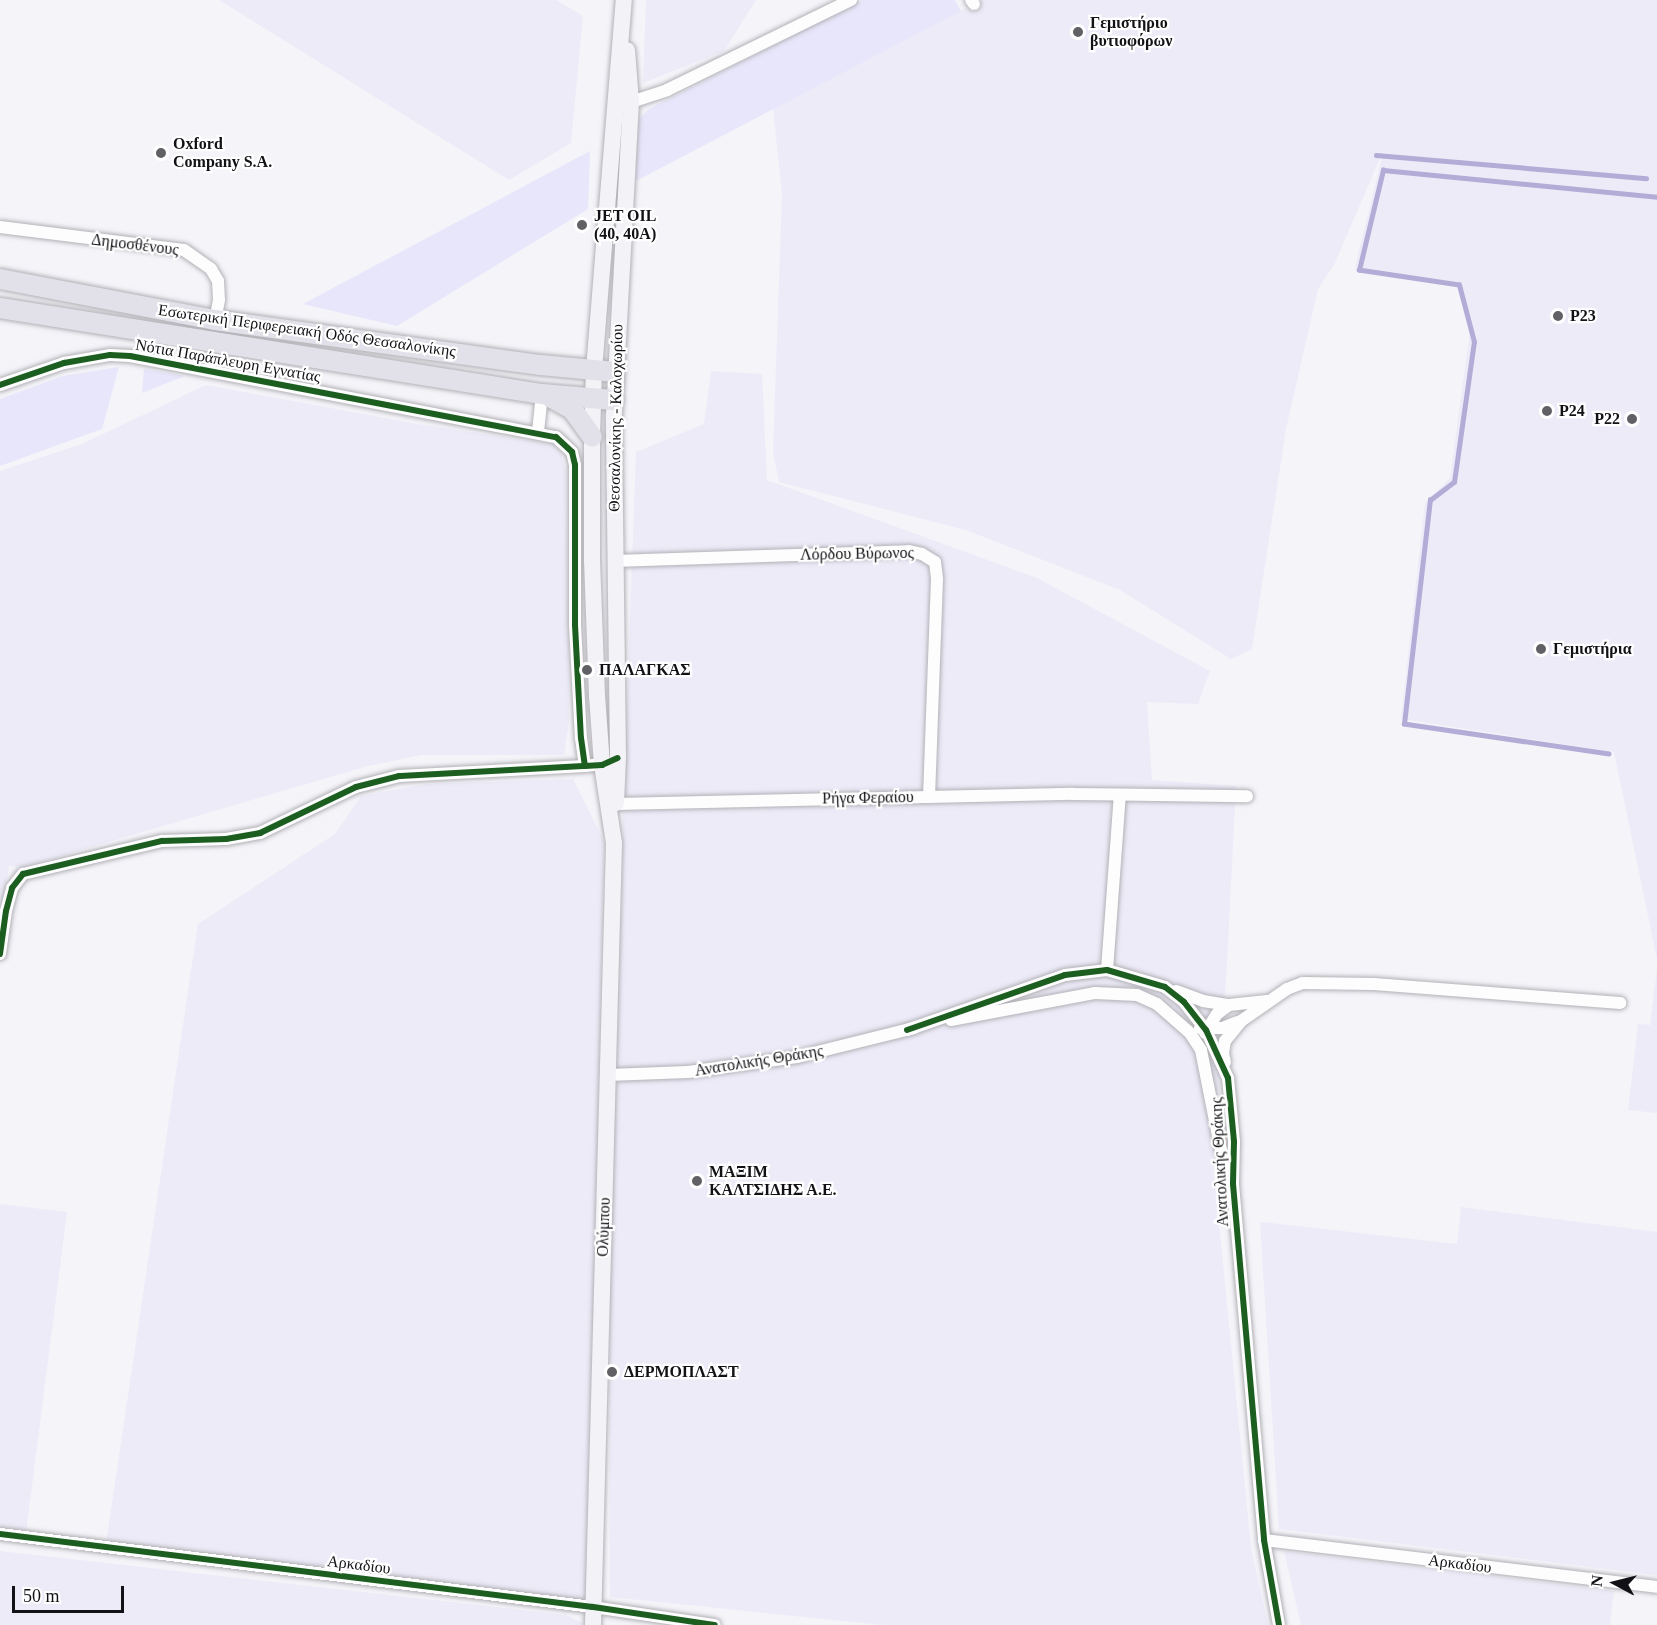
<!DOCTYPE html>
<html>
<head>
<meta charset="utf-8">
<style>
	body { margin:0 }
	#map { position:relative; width:1657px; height:1625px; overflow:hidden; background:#f4f4f9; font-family:"Times New Roman",serif }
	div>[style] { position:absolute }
	.built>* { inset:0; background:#edebf8 }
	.green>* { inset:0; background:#e8e6fb }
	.stream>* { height:4.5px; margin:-2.25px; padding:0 2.25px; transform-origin:2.25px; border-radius:2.25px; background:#b3acd7 }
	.roads { filter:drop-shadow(0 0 2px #b2b1b6) drop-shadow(0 0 2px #b2b1b6) }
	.minor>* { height:12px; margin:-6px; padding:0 6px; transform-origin:6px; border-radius:6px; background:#fdfdfe }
	.secondary>* { height:16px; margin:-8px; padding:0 8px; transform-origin:8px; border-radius:8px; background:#f3f2f6 }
	.trunk>* { height:20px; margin:-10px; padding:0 10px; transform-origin:10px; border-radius:10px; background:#e2e0e8 }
	.cycleway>* { height:6px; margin:-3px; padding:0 3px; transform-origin:3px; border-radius:3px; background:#1b5e20 }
	.dots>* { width:16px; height:16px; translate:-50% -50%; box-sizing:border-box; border:3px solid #fff; border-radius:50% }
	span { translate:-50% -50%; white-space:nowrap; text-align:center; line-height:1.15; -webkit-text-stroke:4.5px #fff; paint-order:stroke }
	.poi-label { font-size:16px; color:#121115; font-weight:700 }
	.left { translate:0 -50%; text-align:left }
	.right { translate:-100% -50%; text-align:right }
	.street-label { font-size:16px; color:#121115 }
	.north { position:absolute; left:1585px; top:1553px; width:60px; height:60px; -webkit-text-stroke:4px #fff; paint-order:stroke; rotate:277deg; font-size:16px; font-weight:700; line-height:24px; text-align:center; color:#121115 }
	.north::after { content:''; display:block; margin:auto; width:21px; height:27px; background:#121115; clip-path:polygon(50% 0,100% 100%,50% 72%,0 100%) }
	.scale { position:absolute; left:12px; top:1586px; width:112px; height:27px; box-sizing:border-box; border:3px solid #121115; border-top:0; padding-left:8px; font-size:18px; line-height:21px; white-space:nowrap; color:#121115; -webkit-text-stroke:4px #fff; paint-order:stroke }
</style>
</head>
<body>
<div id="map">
	<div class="built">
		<div style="clip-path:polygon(219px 0,556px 0,583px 16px,571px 143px,509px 180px)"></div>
		<div style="clip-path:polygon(646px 0,756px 0,724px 51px,643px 83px)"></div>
		<div style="clip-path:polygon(983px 0,1657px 0,1657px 959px,1614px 752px,1401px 719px,1425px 503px,1450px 478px,1470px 331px,1456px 284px,1355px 267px,1384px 149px,1335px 263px,1318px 289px,1286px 429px,1252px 649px,1231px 659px,1120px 590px,966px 530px,779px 482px,773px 452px,782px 195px,773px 108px,831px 74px)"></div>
		<div style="clip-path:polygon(711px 371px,762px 374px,767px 480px,1037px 578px,1210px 671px,1198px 704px,1147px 702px,1152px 780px,1236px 786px,1227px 963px,1213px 1162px,1251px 1548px,1268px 1625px,882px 1625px,610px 1597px,608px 1075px,622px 909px,623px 814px,636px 452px,704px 424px)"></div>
		<div style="clip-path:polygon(206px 385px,417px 424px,553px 444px,561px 454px,566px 470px,569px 721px,564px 755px,421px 755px,368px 766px,23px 867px,9px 866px,0 928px,0 471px,82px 444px)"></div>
		<div style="clip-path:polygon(573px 779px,604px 841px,587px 1597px,582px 1601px,106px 1544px,198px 924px,335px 834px,361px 796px,427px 784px)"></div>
		<div style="clip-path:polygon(1657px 970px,1657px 1113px,1628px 1110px,1638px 1024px,1650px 1025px)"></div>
		<div style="clip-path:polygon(0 1204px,67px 1212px,26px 1533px,0 1530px)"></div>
		<div style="clip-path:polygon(1461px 1207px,1657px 1232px,1657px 1575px,1279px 1529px,1260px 1222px,1457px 1244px)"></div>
		<div style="clip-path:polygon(0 1551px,566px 1615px,587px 1625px,0 1625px)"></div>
		<div style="clip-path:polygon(1284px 1551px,1614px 1591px,1610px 1625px,1301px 1625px)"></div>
	</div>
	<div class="green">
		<div style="clip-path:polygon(863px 0,955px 0,961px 11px,636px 181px,634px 124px,649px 109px)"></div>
		<div style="clip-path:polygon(590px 151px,588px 209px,397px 326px,303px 304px)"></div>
		<div style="clip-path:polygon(119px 367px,102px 429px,0 466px,0 399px,63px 376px)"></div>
		<div style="clip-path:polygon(144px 369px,185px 376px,142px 393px)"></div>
	</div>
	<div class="stream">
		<div style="left:1376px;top:155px;width:271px;rotate:4.9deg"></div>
		<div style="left:1609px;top:754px;width:207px;rotate:-171.7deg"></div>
		<div style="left:1404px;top:724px;width:226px;rotate:-83.4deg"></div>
		<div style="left:1430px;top:500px;width:30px;rotate:-37deg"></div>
		<div style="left:1454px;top:482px;width:141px;rotate:-81.9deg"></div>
		<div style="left:1474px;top:342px;width:59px;rotate:-104.7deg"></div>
		<div style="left:1459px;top:285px;width:101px;rotate:-171.5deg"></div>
		<div style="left:1359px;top:270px;width:103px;rotate:-76.5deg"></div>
		<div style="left:1383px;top:170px;width:275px;rotate:5.6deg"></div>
	</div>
	<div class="roads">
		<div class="minor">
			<div style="left:971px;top:0;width:5px;rotate:53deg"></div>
			<div style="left:631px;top:102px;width:38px;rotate:-18deg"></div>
			<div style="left:667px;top:90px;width:205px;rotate:-26.1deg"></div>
			<div style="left:0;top:227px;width:185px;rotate:7.1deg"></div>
			<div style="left:184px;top:250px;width:33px;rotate:35deg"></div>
			<div style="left:211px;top:269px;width:14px;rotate:60deg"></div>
			<div style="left:218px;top:281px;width:19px;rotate:87deg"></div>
			<div style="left:219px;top:300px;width:20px;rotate:101deg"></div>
			<div style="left:0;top:385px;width:68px;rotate:-19deg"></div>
			<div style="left:64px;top:363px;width:47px;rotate:-9.9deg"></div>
			<div style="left:110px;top:355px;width:20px;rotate:3deg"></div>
			<div style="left:130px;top:356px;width:434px;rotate:10.8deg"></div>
			<div style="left:556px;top:437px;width:22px;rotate:43deg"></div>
			<div style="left:572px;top:452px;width:13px;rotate:77deg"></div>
			<div style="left:575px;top:465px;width:160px;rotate:90deg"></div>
			<div style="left:575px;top:625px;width:113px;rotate:87deg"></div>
			<div style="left:581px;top:738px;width:28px;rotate:82deg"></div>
			<div style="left:585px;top:766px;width:23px;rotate:-7deg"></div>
			<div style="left:538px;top:432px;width:38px;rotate:-84deg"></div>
			<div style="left:614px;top:561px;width:295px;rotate:-1.9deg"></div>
			<div style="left:909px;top:551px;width:13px;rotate:13deg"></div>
			<div style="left:922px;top:554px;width:15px;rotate:32deg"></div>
			<div style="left:935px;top:562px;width:17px;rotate:83deg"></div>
			<div style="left:937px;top:579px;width:218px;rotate:92.1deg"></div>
			<div style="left:616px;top:804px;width:457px;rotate:-1.3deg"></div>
			<div style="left:1073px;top:794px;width:174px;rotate:0.7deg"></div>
			<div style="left:0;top:954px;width:43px;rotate:-82.1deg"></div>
			<div style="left:6px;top:911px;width:24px;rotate:-75deg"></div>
			<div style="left:12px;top:888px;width:18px;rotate:-52deg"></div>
			<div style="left:23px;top:874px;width:143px;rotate:-13.4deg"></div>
			<div style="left:162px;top:841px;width:64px;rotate:-1.8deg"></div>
			<div style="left:226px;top:839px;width:35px;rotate:-10deg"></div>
			<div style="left:260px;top:833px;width:106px;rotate:-25.6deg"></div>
			<div style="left:356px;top:787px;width:44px;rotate:-14.3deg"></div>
			<div style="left:399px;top:776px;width:186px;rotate:-3.1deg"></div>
			<div style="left:1107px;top:970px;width:175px;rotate:-85.8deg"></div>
			<div style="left:1176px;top:991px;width:29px;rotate:20deg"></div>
			<div style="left:1203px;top:1001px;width:26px;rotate:9deg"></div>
			<div style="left:1229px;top:1005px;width:38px;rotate:-6deg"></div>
			<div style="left:951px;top:1020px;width:147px;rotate:-10.6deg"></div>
			<div style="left:1095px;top:993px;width:42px;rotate:2.7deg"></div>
			<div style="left:1137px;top:995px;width:22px;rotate:24deg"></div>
			<div style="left:1157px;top:1004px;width:44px;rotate:41.3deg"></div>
			<div style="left:1190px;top:1033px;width:20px;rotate:57deg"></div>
			<div style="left:1201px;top:1050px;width:98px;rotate:78.8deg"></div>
			<div style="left:1220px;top:1146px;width:33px;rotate:72deg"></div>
			<div style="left:1200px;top:1028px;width:22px"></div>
			<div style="left:1222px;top:1028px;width:17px;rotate:-21deg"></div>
			<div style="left:907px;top:1030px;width:167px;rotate:-19.2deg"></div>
			<div style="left:1065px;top:975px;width:42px;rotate:-6.8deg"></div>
			<div style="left:1107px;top:970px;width:60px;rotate:16.3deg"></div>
			<div style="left:1165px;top:987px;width:24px;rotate:38deg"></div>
			<div style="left:1184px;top:1002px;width:36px;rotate:52deg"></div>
			<div style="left:1206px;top:1030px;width:53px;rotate:65.4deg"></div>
			<div style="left:1228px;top:1078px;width:64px;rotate:84.6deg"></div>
			<div style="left:1234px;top:1142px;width:42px;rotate:91.4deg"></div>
			<div style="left:1233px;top:1184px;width:357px;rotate:85deg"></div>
			<div style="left:1264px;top:1540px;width:86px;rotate:80deg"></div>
			<div style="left:1205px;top:1033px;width:22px;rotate:-58deg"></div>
			<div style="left:1217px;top:1014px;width:15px;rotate:-37deg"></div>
			<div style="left:1225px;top:1062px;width:9px;rotate:-103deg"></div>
			<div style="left:1223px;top:1053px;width:12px;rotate:-81deg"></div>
			<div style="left:1225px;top:1041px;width:26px;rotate:-51deg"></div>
			<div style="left:1241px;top:1021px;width:56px;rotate:-34.8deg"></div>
			<div style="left:1287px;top:989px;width:17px;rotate:-21deg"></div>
			<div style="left:1303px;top:983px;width:71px;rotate:0.8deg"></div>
			<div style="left:1374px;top:984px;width:247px;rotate:4.4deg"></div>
			<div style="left:608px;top:1075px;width:80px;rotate:-2.1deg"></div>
			<div style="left:688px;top:1072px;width:110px;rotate:-7.8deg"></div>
			<div style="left:797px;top:1057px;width:121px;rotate:-13.9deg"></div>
			<div style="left:0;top:1534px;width:597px;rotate:7.02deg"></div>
			<div style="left:593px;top:1607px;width:123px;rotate:8.4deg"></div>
			<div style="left:1264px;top:1540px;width:396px;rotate:6.8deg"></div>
		</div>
		<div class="secondary">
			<div style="left:616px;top:803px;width:45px;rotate:-87.5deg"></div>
			<div style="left:618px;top:758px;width:343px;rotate:-90.7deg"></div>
			<div style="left:614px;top:415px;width:313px;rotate:-86.9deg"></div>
			<div style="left:631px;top:102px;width:52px;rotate:-94.4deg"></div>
			<div style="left:593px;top:1625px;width:782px;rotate:-88.46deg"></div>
			<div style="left:614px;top:843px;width:79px;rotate:-98.7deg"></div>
			<div style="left:602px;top:765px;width:69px;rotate:-94.1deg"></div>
			<div style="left:597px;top:696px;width:134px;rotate:-92.1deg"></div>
			<div style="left:592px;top:562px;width:125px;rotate:-90deg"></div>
			<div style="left:592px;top:437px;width:67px;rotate:-88.3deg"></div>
			<div style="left:594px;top:370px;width:371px;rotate:-85.4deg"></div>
		</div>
		<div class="trunk">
			<div style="left:0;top:279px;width:219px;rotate:10.8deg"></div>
			<div style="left:215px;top:320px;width:329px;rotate:7.9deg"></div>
			<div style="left:541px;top:365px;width:74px;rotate:5.4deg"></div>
			<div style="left:0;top:308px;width:549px;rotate:9.02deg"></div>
			<div style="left:542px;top:394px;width:72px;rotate:4.8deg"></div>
			<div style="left:550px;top:397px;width:25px;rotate:29deg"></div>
			<div style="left:572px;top:409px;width:34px;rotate:54deg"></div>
		</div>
	</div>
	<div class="cycleway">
		<div style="left:0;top:385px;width:68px;rotate:-19deg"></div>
		<div style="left:64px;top:363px;width:47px;rotate:-9.9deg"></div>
		<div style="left:110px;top:355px;width:20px;rotate:3deg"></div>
		<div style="left:130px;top:356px;width:434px;rotate:10.8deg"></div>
		<div style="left:556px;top:437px;width:22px;rotate:43deg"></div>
		<div style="left:572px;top:452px;width:13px;rotate:77deg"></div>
		<div style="left:575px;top:465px;width:160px;rotate:90deg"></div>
		<div style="left:575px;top:625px;width:113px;rotate:87deg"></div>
		<div style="left:581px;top:738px;width:28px;rotate:82deg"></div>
		<div style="left:585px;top:766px;width:17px;rotate:-3deg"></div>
		<div style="left:602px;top:765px;width:17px;rotate:-24deg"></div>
		<div style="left:0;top:954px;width:43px;rotate:-82.1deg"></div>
		<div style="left:6px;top:911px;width:24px;rotate:-75deg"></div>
		<div style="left:12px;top:888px;width:18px;rotate:-52deg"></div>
		<div style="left:23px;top:874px;width:143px;rotate:-13.4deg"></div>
		<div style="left:162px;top:841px;width:64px;rotate:-1.8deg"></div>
		<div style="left:226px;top:839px;width:35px;rotate:-10deg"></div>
		<div style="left:260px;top:833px;width:106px;rotate:-25.6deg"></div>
		<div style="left:356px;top:787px;width:44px;rotate:-14.3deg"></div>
		<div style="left:399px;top:776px;width:186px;rotate:-3.1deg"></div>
		<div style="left:907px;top:1030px;width:167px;rotate:-19.2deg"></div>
		<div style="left:1065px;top:975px;width:42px;rotate:-6.8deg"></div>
		<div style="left:1107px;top:970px;width:60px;rotate:16.3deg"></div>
		<div style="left:1165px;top:987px;width:24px;rotate:38deg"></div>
		<div style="left:1184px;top:1002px;width:36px;rotate:52deg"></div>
		<div style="left:1206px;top:1030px;width:53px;rotate:65.4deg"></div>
		<div style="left:1228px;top:1078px;width:64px;rotate:84.6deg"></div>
		<div style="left:1234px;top:1142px;width:42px;rotate:91.4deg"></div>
		<div style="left:1233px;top:1184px;width:357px;rotate:85deg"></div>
		<div style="left:1264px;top:1540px;width:86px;rotate:80deg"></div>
		<div style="left:0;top:1534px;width:597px;rotate:7.02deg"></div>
		<div style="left:593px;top:1607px;width:123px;rotate:8.4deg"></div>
	</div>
	<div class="dots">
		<div style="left:1078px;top:32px;background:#616065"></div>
		<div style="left:161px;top:153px;background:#616065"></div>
		<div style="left:582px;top:225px;background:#616065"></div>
		<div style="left:1558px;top:316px;background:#616065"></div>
		<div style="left:1547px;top:411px;background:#616065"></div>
		<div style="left:1632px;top:419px;background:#616065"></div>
		<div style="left:1541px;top:649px;background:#616065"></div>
		<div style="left:587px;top:670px;background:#616065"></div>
		<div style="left:697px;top:1181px;background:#616065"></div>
		<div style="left:612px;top:1372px;background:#616065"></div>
	</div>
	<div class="poi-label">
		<span class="left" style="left:1090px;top:32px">Γεμιστήριο<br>βυτιοφόρων</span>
		<span class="left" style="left:173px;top:153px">Oxford<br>Company S.A.</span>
		<span class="left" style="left:594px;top:225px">JET OIL<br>(40, 40Α)</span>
		<span class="left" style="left:1570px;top:316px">P23</span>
		<span class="left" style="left:1559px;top:411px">P24</span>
		<span class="right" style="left:1620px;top:419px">P22</span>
		<span class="left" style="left:1553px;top:649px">Γεμιστήρια</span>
		<span class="left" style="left:599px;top:670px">ΠΑΛΑΓΚΑΣ</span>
		<span class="left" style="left:709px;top:1181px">ΜΑΞΙΜ<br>ΚΑΛΤΣΙΔΗΣ Α.Ε.</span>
		<span class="left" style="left:624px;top:1372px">ΔΕΡΜΟΠΛΑΣΤ</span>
	</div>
	<div class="street-label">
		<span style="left:135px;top:245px;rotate:7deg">Δημοσθένους</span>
		<span style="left:307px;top:331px;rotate:8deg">Εσωτερική Περιφερειακή Οδός Θεσσαλονίκης</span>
		<span style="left:228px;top:361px;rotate:10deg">Νότια Παράπλευρη Εγνατίας</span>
		<span style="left:616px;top:418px;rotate:-89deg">Θεσσαλονίκης - Καλοχωρίου</span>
		<span style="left:857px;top:554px;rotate:-1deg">Λόρδου Βύρωνος</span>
		<span style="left:868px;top:798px;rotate:-1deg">Ρήγα Φεραίου</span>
		<span style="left:759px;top:1061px;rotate:-9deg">Ανατολικής Θράκης</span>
		<span style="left:1220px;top:1162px;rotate:-93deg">Ανατολικής Θράκης</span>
		<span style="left:604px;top:1227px;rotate:-88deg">Ολύμπου</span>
		<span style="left:1460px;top:1564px;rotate:7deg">Αρκαδίου</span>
		<span style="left:359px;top:1565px;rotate:7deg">Αρκαδίου</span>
	</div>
	<div class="north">N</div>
	<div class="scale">50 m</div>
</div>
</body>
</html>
